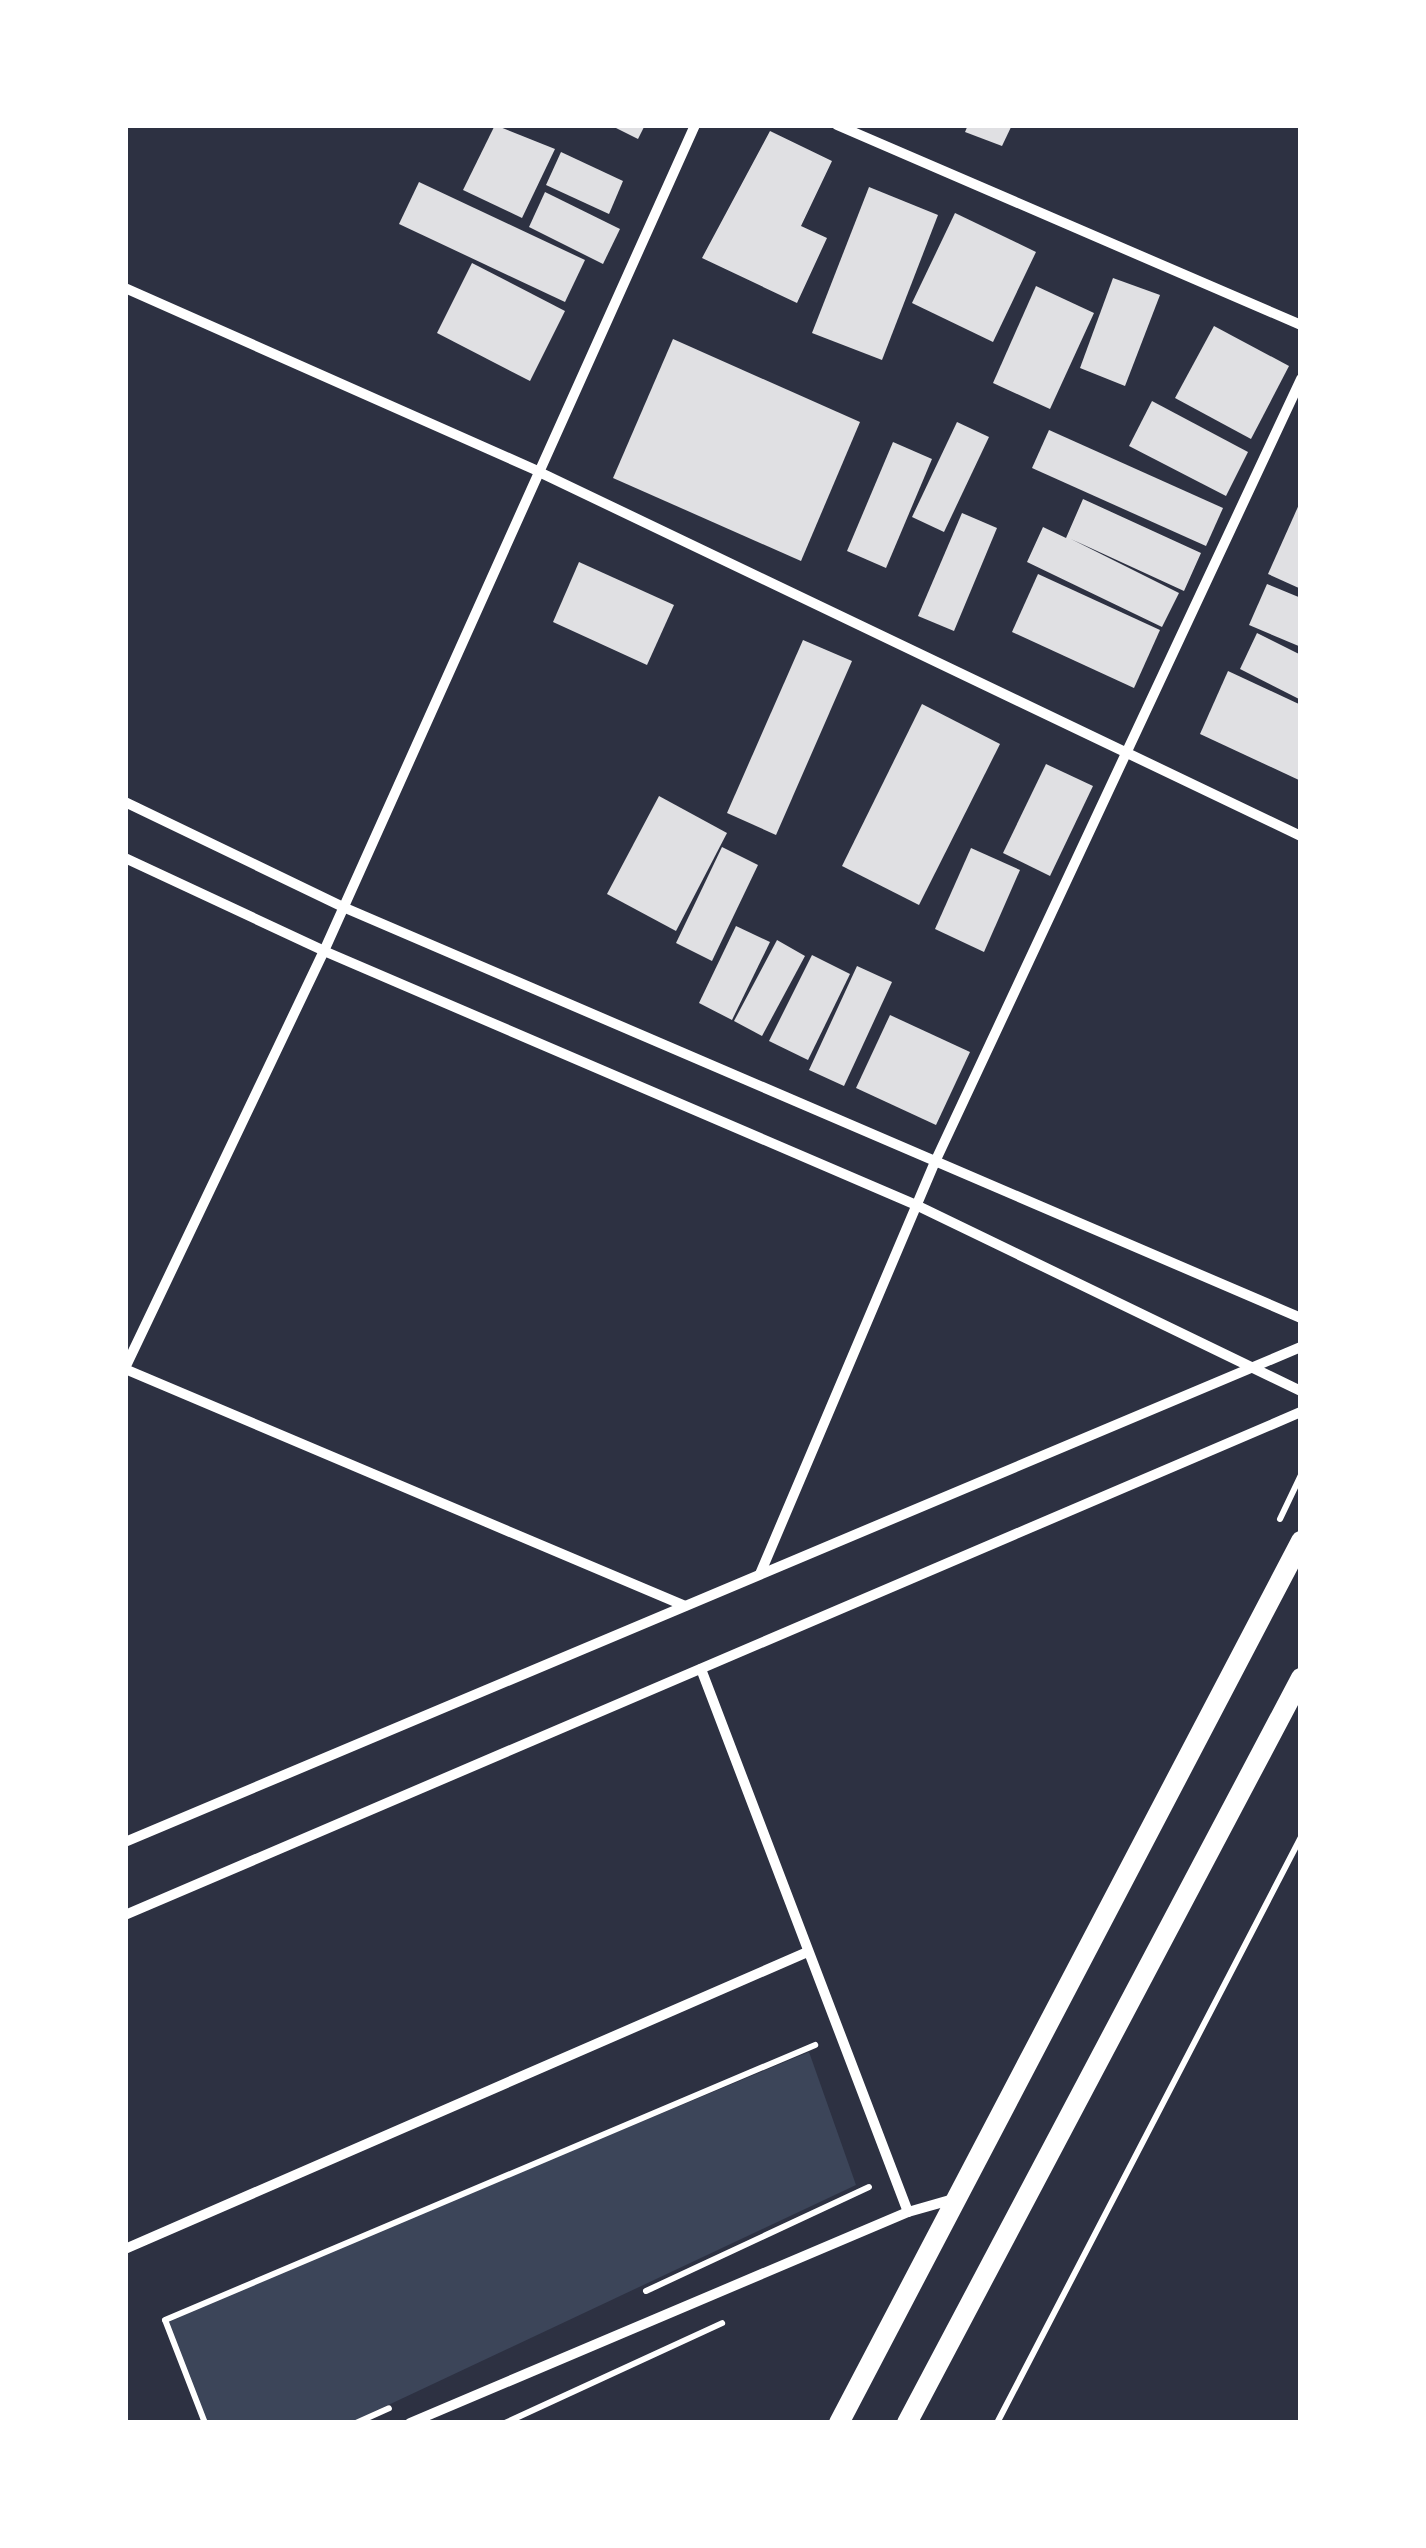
<!DOCTYPE html>
<html>
<head>
<meta charset="utf-8">
<style>
	body { margin:0 }
	#map { position:relative; width:1426px; height:2548px; overflow:hidden; background:#2d3142; font-family:"Alegreya Sans",sans-serif }
	div>[style] { position:absolute }
	.green>* { inset:0; background:#3c4559 }
	.building>* { inset:0; background:#e0e0e3 }
	.path>* { height:6px; margin:-3px; padding:0 3px; transform-origin:3px; border-radius:3px; background:#fff }
	.minor>* { height:10px; margin:-5px; padding:0 5px; transform-origin:5px; border-radius:5px; background:#fff }
	.secondary>* { height:20px; margin:-10px; padding:0 10px; transform-origin:10px; border-radius:10px; background:#fff }
	span { translate:-50% -50%; white-space:nowrap; text-align:center; line-height:1.15; -webkit-text-stroke:10px #fff; paint-order:stroke }
	.frame { position:absolute; inset:0; border:128px solid #fff; pointer-events:none }
</style>
</head>
<body>
<div id="map">
	<div class="green">
		<div style="clip-path:polygon(809px 2052px,856px 2185px,350px 2423px,206px 2423px,165px 2320px)"></div>
	</div>
	<div class="building">
		<div style="clip-path:polygon(495px 125px,555px 149px,522px 218px,463px 190px)"></div>
		<div style="clip-path:polygon(610px 125px,645px 125px,638px 139px)"></div>
		<div style="clip-path:polygon(968px 125px,1012px 125px,1002px 146px,965px 132px)"></div>
		<div style="clip-path:polygon(770px 131px,832px 161px,801px 226px,827px 238px,797px 303px,702px 258px)"></div>
		<div style="clip-path:polygon(561px 152px,623px 181px,609px 214px,546px 185px)"></div>
		<div style="clip-path:polygon(419px 182px,585px 260px,565px 302px,399px 224px)"></div>
		<div style="clip-path:polygon(869px 187px,938px 215px,882px 360px,812px 333px)"></div>
		<div style="clip-path:polygon(545px 192px,620px 229px,603px 264px,529px 227px)"></div>
		<div style="clip-path:polygon(955px 213px,1036px 252px,993px 342px,912px 303px)"></div>
		<div style="clip-path:polygon(472px 263px,565px 311px,530px 381px,437px 333px)"></div>
		<div style="clip-path:polygon(1113px 278px,1160px 295px,1125px 386px,1080px 368px)"></div>
		<div style="clip-path:polygon(1036px 286px,1094px 313px,1050px 409px,993px 383px)"></div>
		<div style="clip-path:polygon(1214px 326px,1289px 366px,1251px 439px,1175px 398px)"></div>
		<div style="clip-path:polygon(673px 339px,860px 422px,801px 561px,613px 478px)"></div>
		<div style="clip-path:polygon(1152px 401px,1248px 452px,1226px 496px,1129px 446px)"></div>
		<div style="clip-path:polygon(957px 422px,989px 437px,944px 532px,912px 517px)"></div>
		<div style="clip-path:polygon(1049px 430px,1223px 508px,1206px 546px,1032px 468px)"></div>
		<div style="clip-path:polygon(893px 442px,932px 459px,886px 568px,847px 551px)"></div>
		<div style="clip-path:polygon(1083px 499px,1201px 553px,1184px 591px,1071px 539px,1179px 593px,1162px 627px,1027px 562px,1043px 527px,1066px 538px)"></div>
		<div style="clip-path:polygon(1301px 500px,1301px 589px,1268px 574px)"></div>
		<div style="clip-path:polygon(962px 513px,997px 528px,954px 631px,918px 616px)"></div>
		<div style="clip-path:polygon(579px 562px,674px 605px,647px 665px,553px 622px)"></div>
		<div style="clip-path:polygon(1038px 574px,1160px 630px,1134px 688px,1012px 632px)"></div>
		<div style="clip-path:polygon(1267px 584px,1301px 598px,1301px 647px,1249px 625px)"></div>
		<div style="clip-path:polygon(1257px 633px,1301px 655px,1301px 700px,1240px 669px)"></div>
		<div style="clip-path:polygon(803px 640px,852px 661px,776px 835px,727px 813px)"></div>
		<div style="clip-path:polygon(1228px 671px,1301px 705px,1301px 781px,1200px 734px)"></div>
		<div style="clip-path:polygon(922px 704px,1000px 744px,919px 905px,842px 866px)"></div>
		<div style="clip-path:polygon(1046px 764px,1093px 786px,1050px 876px,1003px 853px)"></div>
		<div style="clip-path:polygon(659px 796px,727px 833px,676px 931px,607px 894px)"></div>
		<div style="clip-path:polygon(722px 847px,758px 865px,712px 961px,676px 943px)"></div>
		<div style="clip-path:polygon(971px 848px,1020px 870px,984px 952px,935px 929px)"></div>
		<div style="clip-path:polygon(736px 926px,770px 942px,732px 1020px,699px 1003px)"></div>
		<div style="clip-path:polygon(777px 940px,805px 956px,762px 1036px,734px 1021px)"></div>
		<div style="clip-path:polygon(812px 955px,850px 974px,808px 1060px,769px 1041px)"></div>
		<div style="clip-path:polygon(857px 966px,892px 982px,844px 1086px,809px 1070px)"></div>
		<div style="clip-path:polygon(890px 1015px,970px 1052px,936px 1125px,856px 1088px)"></div>
	</div>
	<div class="path">
		<div style="left:1280px;top:1519px;width:49px;rotate:-64.5deg"></div>
		<div style="left:646px;top:2291px;width:246px;rotate:-25deg"></div>
		<div style="left:205px;top:2423px;width:110px;rotate:-111.2deg"></div>
		<div style="left:165px;top:2320px;width:706px;rotate:-22.93deg"></div>
		<div style="left:356px;top:2423px;width:36px;rotate:-24deg"></div>
		<div style="left:505px;top:2423px;width:239px;rotate:-24.7deg"></div>
		<div style="left:997px;top:2423px;width:660px;rotate:-62.58deg"></div>
	</div>
	<div class="minor">
		<div style="left:837px;top:125px;width:505px;rotate:23.32deg"></div>
		<div style="left:125px;top:288px;width:451px;rotate:23.9deg"></div>
		<div style="left:537px;top:471px;width:847px;rotate:25.54deg"></div>
		<div style="left:125px;top:802px;width:242px;rotate:25.7deg"></div>
		<div style="left:343px;top:907px;width:1042px;rotate:23.22deg"></div>
		<div style="left:125px;top:858px;width:220px;rotate:25deg"></div>
		<div style="left:324px;top:951px;width:644px;rotate:23.22deg"></div>
		<div style="left:916px;top:1205px;width:428px;rotate:25.8deg"></div>
		<div style="left:125px;top:1368px;width:462px;rotate:-64.5deg"></div>
		<div style="left:324px;top:951px;width:905px;rotate:-65.81deg"></div>
		<div style="left:125px;top:1369px;width:608px;rotate:22.94deg"></div>
		<div style="left:760px;top:1574px;width:445px;rotate:-67deg"></div>
		<div style="left:934px;top:1164px;width:867px;rotate:-64.94deg"></div>
		<div style="left:701px;top:1669px;width:581px;rotate:69.13deg"></div>
		<div style="left:125px;top:1842px;width:1276px;rotate:-22.83deg"></div>
		<div style="left:125px;top:1915px;width:1279px;rotate:-23.16deg"></div>
		<div style="left:125px;top:2249px;width:742px;rotate:-23.52deg"></div>
		<div style="left:410px;top:2423px;width:541px;rotate:-22.96deg"></div>
		<div style="left:908px;top:2212px;width:48px;rotate:-15.8deg"></div>
	</div>
	<div class="secondary">
		<div style="left:839px;top:2423px;width:996px;rotate:-62.35deg"></div>
		<div style="left:907px;top:2423px;width:843px;rotate:-62.13deg"></div>
	</div>
	<div class="frame"></div>
</div>
</body>
</html>
